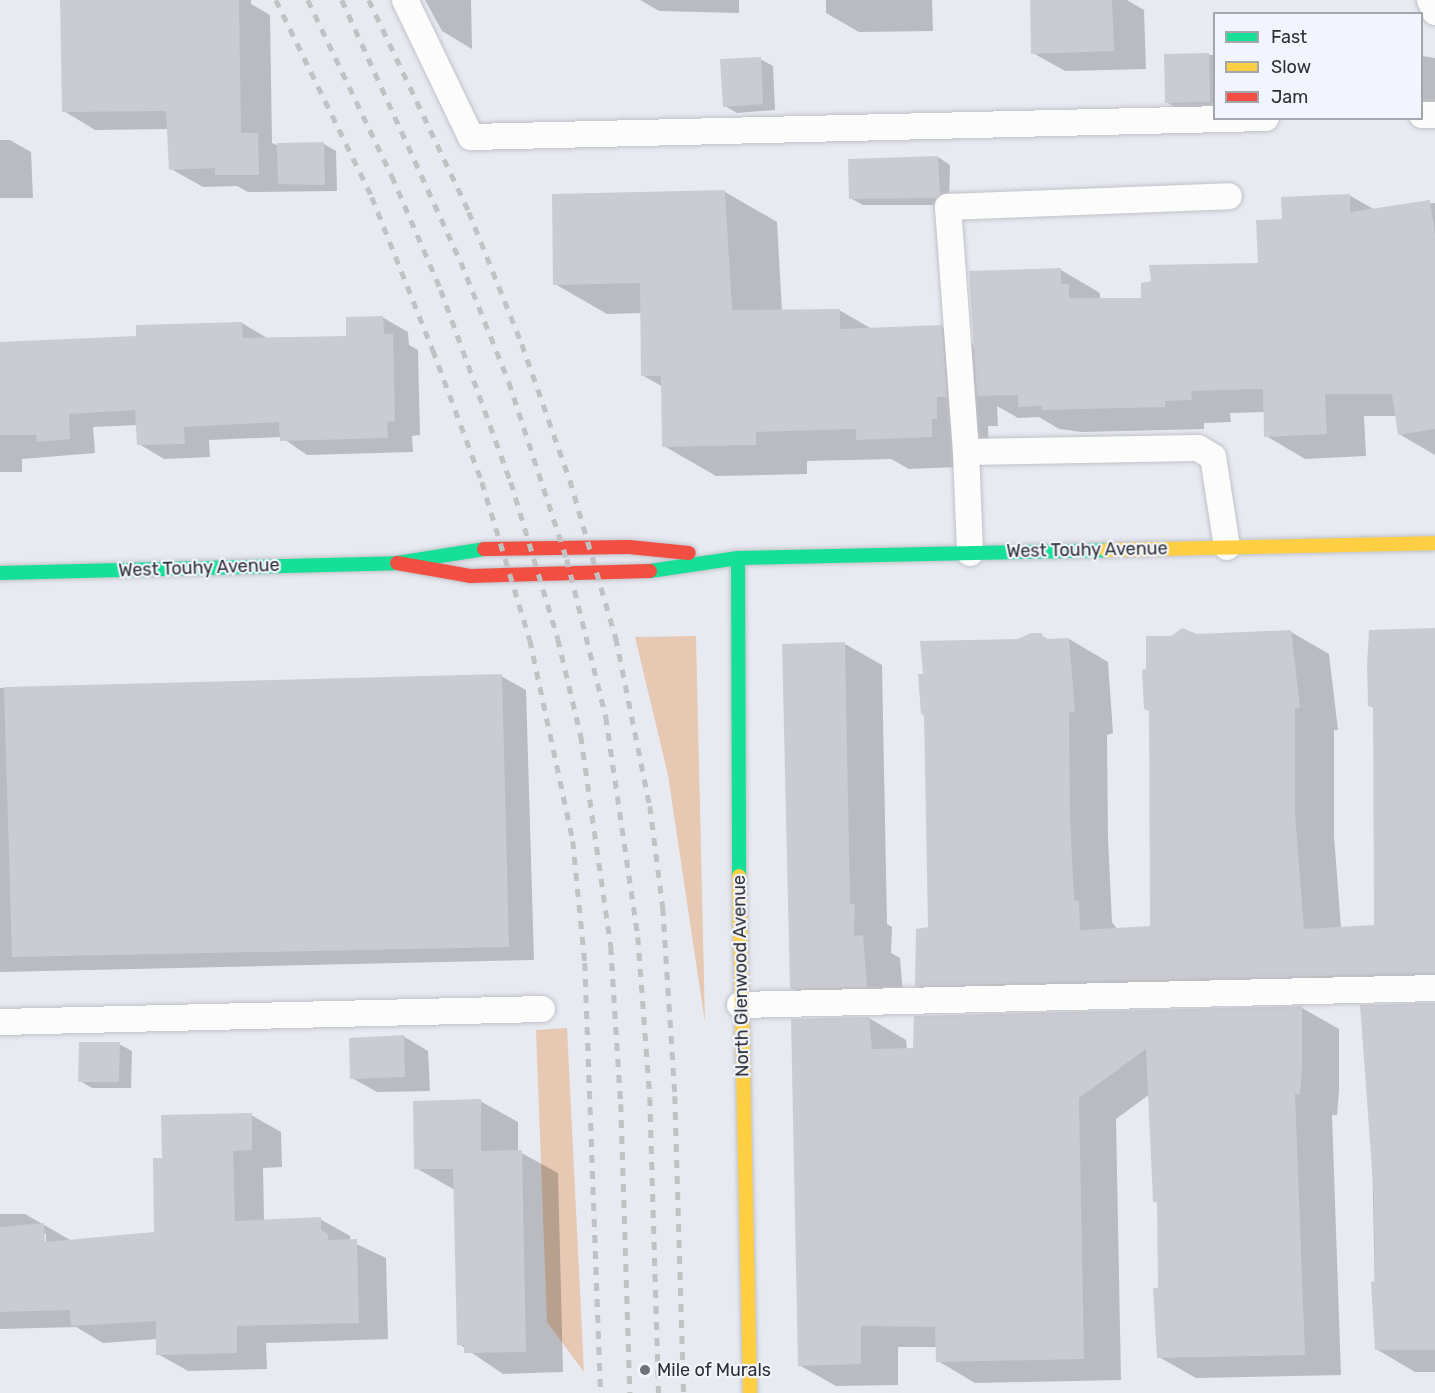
<!DOCTYPE html>
<html>
<head>
<meta charset="utf-8">
<style>
	body { margin:0 }
	#map { position:relative; width:1435px; height:1393px; overflow:hidden; background:#e8eaf2; font-family:Rubik,sans-serif }
	div>[style] { position:absolute }
	.green>* { inset:0; background:#e7c8b3 }
	.shadow>* { inset:0; background:#0003 }
	.building>* { inset:0; background:#cbccd3 }
	.roads { filter:drop-shadow(0 0 2px #c0c2c8) drop-shadow(0 0 2px #c0c2c8) }
	.lane>* { height:26px; margin:-13px; padding:0 13px; transform-origin:13px; border-radius:13px; background:#fcfcfd }
	.fast>* { height:14px; margin:-7px; padding:0 7px; transform-origin:7px; border-radius:7px; background:#16e098 }
	.slow>* { height:14px; margin:-7px; padding:0 7px; transform-origin:7px; border-radius:7px; background:#ffcf43 }
	.jam>* { height:14px; margin:-7px; padding:0 7px; transform-origin:7px; border-radius:7px; background:#f24e42 }
	.rail>* { height:4.5px; margin-top:-2.25px; transform-origin:0; background:repeating-linear-gradient(90deg,#c1c2c4 0 8px,transparent 0 16px) }
	.dots>* { width:16px; height:16px; translate:-50% -50%; box-sizing:border-box; border:3px solid #f3f5fe; border-radius:50% }
	span { translate:-50% -50%; white-space:nowrap; text-align:center; line-height:1.15; -webkit-text-stroke:4.5px #f3f5fe; paint-order:stroke }
	.street-label { font-size:18px; color:#2e2f34 }
	.poi-label { font-size:18px; color:#2e2f34 }
	.left { translate:0 -50%; text-align:left }
	.legend { position:absolute; left:1213px; top:12px; width:210px; height:108px; box-sizing:border-box; background:#f3f5fe; border:2px solid #a4a6ad; margin:0; padding:8px 10px; list-style:none; font-size:18px; color:#2e2f34 }
	.legend li { display:flex; align-items:center; gap:12px; height:30px }
	.legend b { width:30px; border:2px solid #a4a6ad }
</style>
</head>
<body>
<div id="map">
	<div class="green">
		<div style="clip-path:polygon(696px 636px,705px 1023px,668px 775px,635px 637px)"></div>
		<div style="clip-path:polygon(567px 1028px,584px 1372px,547px 1322px,536px 1030px)"></div>
	</div>
	<div class="shadow">
		<div style="clip-path:polygon(61px 0,251px 0,251px 4px,270px 15px,272px 143px,279px 146px,324px 144px,336px 151px,337px 191px,248px 192px,237px 186px,203px 187px,171px 169px,169px 129px,95px 130px,64px 111px)"></div>
		<div style="clip-path:polygon(425px 0,471px 0,472px 49px,442px 31px)"></div>
		<div style="clip-path:polygon(640px 0,739px 0,739px 13px,659px 11px)"></div>
		<div style="clip-path:polygon(826px 0,932px 0,933px 31px,859px 32px,826px 13px)"></div>
		<div style="clip-path:polygon(1031px 0,1127px 0,1144px 10px,1146px 69px,1065px 71px,1033px 53px)"></div>
		<div style="clip-path:polygon(1166px 55px,1214px 55px,1214px 113px,1186px 113px,1166px 102px)"></div>
		<div style="clip-path:polygon(1422px 56px,1435px 58px,1435px 106px,1422px 107px)"></div>
		<div style="clip-path:polygon(760px 59px,773px 66px,775px 110px,737px 113px,725px 106px)"></div>
		<div style="clip-path:polygon(0 140px,10px 140px,31px 152px,33px 198px,0 198px)"></div>
		<div style="clip-path:polygon(938px 157px,950px 165px,949px 205px,863px 205px,850px 198px)"></div>
		<div style="clip-path:polygon(725px 192px,777px 222px,782px 311px,839px 310px,872px 329px,941px 326px,975px 346px,1061px 270px,1100px 293px,1100px 300px,1143px 300px,1259px 264px,1284px 221px,1349px 195px,1375px 210px,1435px 203px,1435px 455px,1399px 434px,1397px 416px,1364px 416px,1366px 456px,1305px 459px,1266px 436px,1265px 412px,1230px 413px,1231px 422px,1204px 423px,1204px 429px,1082px 432px,1059px 429px,1039px 417px,1018px 418px,997px 406px,998px 426px,988px 426px,989px 449px,984px 449px,983px 466px,909px 469px,891px 459px,807px 461px,807px 474px,716px 476px,664px 446px,663px 387px,642px 375px,642px 313px,607px 314px,555px 284px)"></div>
		<div style="clip-path:polygon(382px 317px,408px 332px,409px 345px,418px 350px,420px 435px,412px 436px,413px 452px,307px 455px,281px 437px,209px 440px,210px 457px,164px 459px,139px 444px,138px 425px,93px 427px,95px 453px,22px 459px,22px 472px,0 472px,0 343px,138px 337px,242px 323px,267px 338px,348px 337px)"></div>
		<div style="clip-path:polygon(1435px 629px,1435px 998px,955px 1007px,916px 985px,1018px 640px,1041px 635px,1049px 640px,1069px 639px,1108px 662px,1113px 733px,1107px 735px,1108px 838px,1112px 922px,1117px 929px,1151px 928px,1197px 636px,1291px 632px,1329px 654px,1338px 730px,1334px 730px,1334px 836px,1341px 928px,1376px 926px,1374px 708px,1369px 706px)"></div>
		<div style="clip-path:polygon(845px 644px,882px 665px,887px 924px,892px 927px,891px 953px,900px 958px,904px 1007px,829px 1009px,792px 988px)"></div>
		<div style="clip-path:polygon(501px 676px,526px 690px,534px 960px,0 972px,0 688px)"></div>
		<div style="clip-path:polygon(1435px 1003px,1435px 1372px,1415px 1372px,1376px 1349px,1371px 1096px,1362px 1006px)"></div>
		<div style="clip-path:polygon(1302px 1008px,1339px 1029px,1339px 1091px,1337px 1115px,1332px 1115px,1341px 1375px,1196px 1378px,1159px 1357px,1158px 1203px,1155px 1201px,1150px 1094px,1116px 1119px,1121px 1380px,975px 1383px,938px 1361px,937px 1347px,898px 1347px,898px 1385px,836px 1386px,799px 1365px,869px 1018px,906px 1040px,907px 1050px)"></div>
		<div style="clip-path:polygon(403px 1036px,428px 1051px,430px 1091px,377px 1092px,352px 1078px)"></div>
		<div style="clip-path:polygon(119px 1044px,132px 1051px,131px 1088px,92px 1088px,80px 1081px)"></div>
		<div style="clip-path:polygon(480px 1101px,518px 1122px,518px 1151px,558px 1173px,563px 1372px,503px 1374px,459px 1344px,455px 1190px,416px 1168px)"></div>
		<div style="clip-path:polygon(evenodd,251px 1115px,281px 1132px,282px 1167px,263px 1168px,264px 1221px,320px 1219px,350px 1236px,350px 1241px,386px 1258px,388px 1339px,266px 1343px,267px 1369px,188px 1371px,158px 1354px,158px 1339px,103px 1343px,76px 1327px,0 1329px,0 1214px,25px 1214px,72px 1241px,156px 1234px,163px 1160px,251px 1115px,43px 1234px,46px 1234px,46px 1249px,43px 1234px)"></div>
	</div>
	<div class="building">
		<div style="clip-path:polygon(60px 0,239px 0,241px 133px,258px 133px,259px 175px,215px 175px,215px 168px,169px 170px,166px 111px,62px 112px)"></div>
		<div style="clip-path:polygon(1030px 0,1112px 0,1114px 51px,1031px 54px)"></div>
		<div style="clip-path:polygon(1209px 53px,1210px 102px,1165px 103px,1164px 54px)"></div>
		<div style="clip-path:polygon(761px 57px,763px 104px,723px 107px,720px 59px)"></div>
		<div style="clip-path:polygon(324px 142px,325px 185px,278px 184px,277px 143px)"></div>
		<div style="clip-path:polygon(938px 156px,940px 195px,936px 198px,849px 199px,848px 159px)"></div>
		<div style="clip-path:polygon(725px 190px,732px 310px,840px 309px,840px 329px,942px 325px,947px 397px,937px 397px,937px 419px,932px 419px,932px 437px,856px 440px,856px 429px,756px 432px,756px 445px,662px 447px,661px 376px,641px 376px,640px 283px,553px 285px,552px 194px)"></div>
		<div style="clip-path:polygon(1350px 194px,1350px 212px,1430px 200px,1435px 236px,1435px 429px,1398px 435px,1392px 394px,1325px 394px,1327px 434px,1264px 437px,1263px 389px,1191px 391px,1192px 400px,1165px 401px,1165px 407px,1041px 410px,1042px 406px,1018px 407px,1018px 395px,977px 396px,969px 271px,1061px 268px,1061px 284px,1069px 284px,1069px 298px,1141px 298px,1141px 283px,1151px 281px,1149px 265px,1258px 263px,1256px 220px,1282px 219px,1281px 197px)"></div>
		<div style="clip-path:polygon(383px 316px,384px 334px,393px 334px,395px 421px,387px 422px,388px 438px,280px 441px,279px 422px,184px 427px,185px 444px,137px 445px,135px 410px,69px 414px,70px 439px,37px 442px,36px 435px,0 435px,0 342px,136px 336px,136px 325px,242px 322px,243px 338px,346px 336px,346px 317px)"></div>
		<div style="clip-path:polygon(1182px 628px,1197px 634px,1291px 630px,1300px 708px,1295px 709px,1295px 813px,1304px 929px,1374px 925px,1373px 707px,1368px 706px,1367px 665px,1369px 630px,1435px 628px,1435px 973px,915px 986px,916px 929px,928px 927px,924px 716px,921px 714px,918px 674px,923px 674px,920px 641px,1018px 639px,1031px 633px,1041px 633px,1045px 639px,1069px 638px,1075px 711px,1069px 713px,1070px 815px,1074px 900px,1079px 901px,1080px 930px,1150px 926px,1149px 711px,1144px 709px,1142px 670px,1146px 669px,1146px 636px,1171px 636px)"></div>
		<div style="clip-path:polygon(845px 642px,850px 904px,855px 904px,854px 936px,863px 935px,867px 987px,790px 989px,782px 644px)"></div>
		<div style="clip-path:polygon(502px 674px,509px 947px,12px 957px,4px 687px)"></div>
		<div style="clip-path:polygon(1435px 1003px,1435px 1350px,1375px 1350px,1371px 1282px,1375px 1281px,1374px 1197px,1360px 1005px)"></div>
		<div style="clip-path:polygon(1302px 1006px,1302px 1069px,1300px 1094px,1295px 1094px,1305px 1355px,1157px 1358px,1153px 1288px,1158px 1288px,1157px 1202px,1153px 1202px,1146px 1049px,1079px 1098px,1084px 1359px,936px 1362px,935px 1327px,861px 1326px,861px 1364px,798px 1366px,791px 1019px,869px 1017px,872px 1049px,913px 1048px,914px 1016px)"></div>
		<div style="clip-path:polygon(404px 1035px,405px 1077px,350px 1079px,349px 1038px)"></div>
		<div style="clip-path:polygon(79px 1042px,120px 1042px,119px 1082px,78px 1082px)"></div>
		<div style="clip-path:polygon(481px 1099px,481px 1151px,522px 1150px,526px 1352px,464px 1353px,464px 1345px,457px 1345px,453px 1169px,414px 1169px,413px 1101px)"></div>
		<div style="clip-path:polygon(252px 1113px,252px 1150px,233px 1151px,235px 1221px,321px 1217px,321px 1230px,328px 1234px,328px 1240px,357px 1239px,359px 1323px,237px 1326px,237px 1353px,156px 1355px,156px 1321px,71px 1326px,70px 1310px,0 1312px,0 1227px,44px 1223px,45px 1242px,154px 1232px,153px 1158px,162px 1158px,161px 1115px)"></div>
	</div>
	<div class="roads">
		<div class="lane">
			<div style="left:405px;top:0;width:152px;rotate:64.3deg"></div>
			<div style="left:471px;top:137px;width:795px;rotate:-1.37deg"></div>
			<div style="left:1430px;top:0;width:13px;rotate:67deg"></div>
			<div style="left:1422px;top:115px;width:13px"></div>
			<div style="left:966px;top:452px;width:101px;rotate:87.7deg"></div>
			<div style="left:1227px;top:547px;width:91px;rotate:-98.8deg"></div>
			<div style="left:1213px;top:457px;width:17px;rotate:-149deg"></div>
			<div style="left:1198px;top:448px;width:232px;rotate:179deg"></div>
			<div style="left:966px;top:452px;width:246px;rotate:-94.2deg"></div>
			<div style="left:948px;top:207px;width:281px;rotate:-2.2deg"></div>
			<div style="left:740px;top:1005px;width:695px;rotate:-1.4deg"></div>
			<div style="left:0;top:1022px;width:542px;rotate:-1.37deg"></div>
		</div>
		<div class="fast">
			<div style="left:738px;top:558px;width:318px;rotate:89.8deg"></div>
			<div style="left:650px;top:571px;width:89px;rotate:-8.4deg"></div>
			<div style="left:738px;top:558px;width:368px;rotate:-1.2deg"></div>
			<div style="left:0;top:573px;width:397px;rotate:-1.4deg"></div>
			<div style="left:397px;top:563px;width:88px;rotate:-9.1deg"></div>
		</div>
		<div class="slow">
			<div style="left:1106px;top:550px;width:329px;rotate:-1.2deg"></div>
			<div style="left:739px;top:876px;width:517px;rotate:88.78deg"></div>
		</div>
		<div class="jam">
			<div style="left:484px;top:549px;width:145px;rotate:-0.8deg"></div>
			<div style="left:629px;top:547px;width:60px;rotate:5.7deg"></div>
			<div style="left:397px;top:563px;width:74px;rotate:10.1deg"></div>
			<div style="left:470px;top:576px;width:180px;rotate:-1.6deg"></div>
		</div>
	</div>
	<div class="rail">
		<div style="left:276px;top:0;width:219px;rotate:64deg"></div>
		<div style="left:372px;top:197px;width:165px;rotate:68.3deg"></div>
		<div style="left:433px;top:350px;width:141px;rotate:69.6deg"></div>
		<div style="left:482px;top:482px;width:165px;rotate:73.1deg"></div>
		<div style="left:530px;top:640px;width:206px;rotate:77.9deg"></div>
		<div style="left:573px;top:841px;width:123px;rotate:84.4deg"></div>
		<div style="left:585px;top:963px;width:430px;rotate:87.9deg"></div>
		<div style="left:308px;top:0;width:195px;rotate:64.5deg"></div>
		<div style="left:392px;top:176px;width:124px;rotate:66.7deg"></div>
		<div style="left:441px;top:290px;width:204px;rotate:70deg"></div>
		<div style="left:511px;top:482px;width:164px;rotate:73.3deg"></div>
		<div style="left:558px;top:639px;width:100px;rotate:76.7deg"></div>
		<div style="left:581px;top:736px;width:213px;rotate:81.9deg"></div>
		<div style="left:611px;top:947px;width:157px;rotate:86.4deg"></div>
		<div style="left:621px;top:1104px;width:289px;rotate:88.2deg"></div>
		<div style="left:342px;top:0;width:288px;rotate:65.6deg"></div>
		<div style="left:461px;top:262px;width:129px;rotate:68.2deg"></div>
		<div style="left:509px;top:382px;width:186px;rotate:71.9deg"></div>
		<div style="left:567px;top:559px;width:163px;rotate:76.1deg"></div>
		<div style="left:606px;top:717px;width:222px;rotate:81.7deg"></div>
		<div style="left:638px;top:937px;width:161px;rotate:85.7deg"></div>
		<div style="left:650px;top:1098px;width:295px;rotate:88.3deg"></div>
		<div style="left:369px;top:0;width:234px;rotate:64.7deg"></div>
		<div style="left:469px;top:212px;width:142px;rotate:68.1deg"></div>
		<div style="left:522px;top:344px;width:144px;rotate:70.6deg"></div>
		<div style="left:570px;top:480px;width:165px;rotate:73.8deg"></div>
		<div style="left:616px;top:638px;width:171px;rotate:78.6deg"></div>
		<div style="left:650px;top:806px;width:103px;rotate:82.7deg"></div>
		<div style="left:663px;top:908px;width:188px;rotate:86.3deg"></div>
		<div style="left:675px;top:1096px;width:297px;rotate:88.3deg"></div>
	</div>
	<div class="dots">
		<div style="left:645px;top:1370px;background:#6f7076"></div>
	</div>
	<div class="street-label">
		<span style="left:1087px;top:550px;rotate:-1deg">West Touhy Avenue</span>
		<span style="left:199px;top:568px;rotate:-2deg">West Touhy Avenue</span>
		<span style="left:741px;top:976px;rotate:-91deg">North Glenwood Avenue</span>
	</div>
	<div class="poi-label">
		<span class="left" style="left:657px;top:1370px">Mile of Murals</span>
	</div>
	<ul class="legend">
	<li><b style="height:8px;background:#16e098"></b>Fast</li>
	<li><b style="height:8px;background:#ffcf43"></b>Slow</li>
	<li><b style="height:8px;background:#f24e42"></b>Jam</li>
	</ul>
</div>
</body>
</html>
